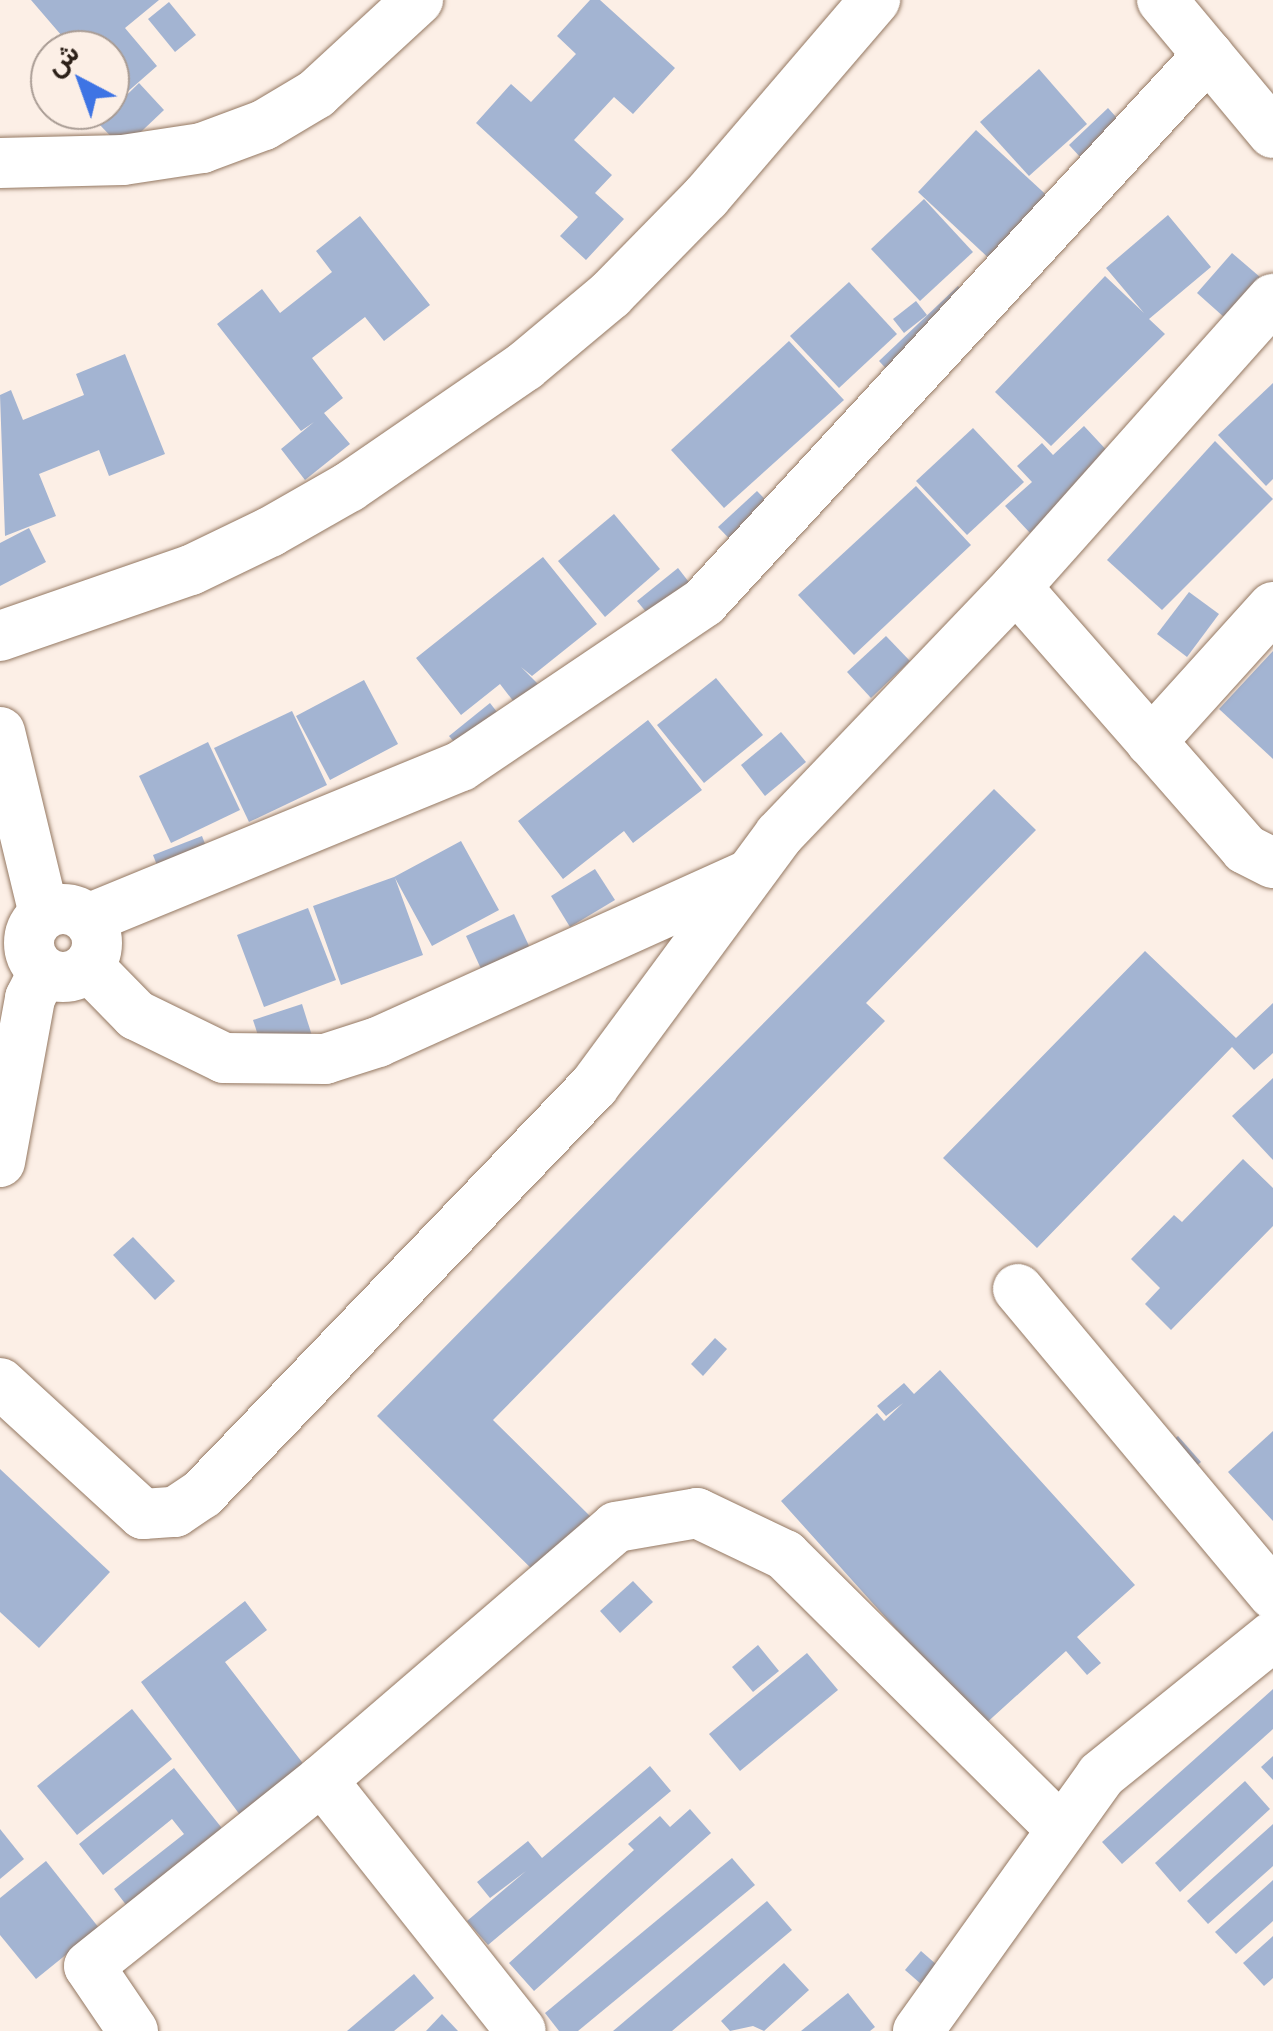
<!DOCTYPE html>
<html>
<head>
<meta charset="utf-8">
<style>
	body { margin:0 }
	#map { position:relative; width:1273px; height:2031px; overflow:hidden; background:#fcefe6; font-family:Cabin,Vazirmatn,sans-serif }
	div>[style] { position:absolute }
	.building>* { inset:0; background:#a3b4d2 }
	.roads { filter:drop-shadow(0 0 2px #947862) drop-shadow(0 0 2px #947862) }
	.minor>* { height:50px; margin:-25px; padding:0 25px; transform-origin:25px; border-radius:25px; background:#fff }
	.minor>.ring { margin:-25px; padding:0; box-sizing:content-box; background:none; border:50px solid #fff; border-radius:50% }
	span { translate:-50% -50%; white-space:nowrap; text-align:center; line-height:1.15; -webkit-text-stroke:10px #fcefe6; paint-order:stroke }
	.north { position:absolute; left:30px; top:30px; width:100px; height:100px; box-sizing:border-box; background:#fcefe6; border:2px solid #a99c94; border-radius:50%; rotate:319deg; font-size:28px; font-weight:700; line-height:40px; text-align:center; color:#2c2018 }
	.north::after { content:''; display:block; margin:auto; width:35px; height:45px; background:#3e74e4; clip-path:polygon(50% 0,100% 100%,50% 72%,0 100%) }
</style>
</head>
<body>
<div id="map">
	<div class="building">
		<div style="clip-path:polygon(31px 0,159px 0,125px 28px,157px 66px,117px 101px,110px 93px,110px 50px,74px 50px)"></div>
		<div style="clip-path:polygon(590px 0,600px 0,675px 68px,633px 114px,614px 97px,574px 140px,612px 175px,595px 193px,624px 219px,586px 260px,560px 236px,578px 217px,476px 123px,511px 84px,531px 102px,576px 54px,557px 36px)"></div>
		<div style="clip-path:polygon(169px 2px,196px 35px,175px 52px,148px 19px)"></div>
		<div style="clip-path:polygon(1039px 69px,1087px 124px,1029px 176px,980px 122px)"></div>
		<div style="clip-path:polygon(139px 83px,164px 110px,123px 149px,98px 123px)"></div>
		<div style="clip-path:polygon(1108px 108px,1134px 137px,1095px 173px,1069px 145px)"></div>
		<div style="clip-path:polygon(976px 130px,1054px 202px,995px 264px,918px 192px)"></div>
		<div style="clip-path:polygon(924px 199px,973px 252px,920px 301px,871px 249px)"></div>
		<div style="clip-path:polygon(1168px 215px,1211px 267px,1149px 319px,1165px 334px,1051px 446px,995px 392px,1105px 276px,1144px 313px,1106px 268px)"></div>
		<div style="clip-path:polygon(360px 216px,430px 305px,384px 341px,365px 317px,312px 358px,343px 398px,324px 413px,350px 444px,305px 480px,281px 449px,314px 422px,301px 431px,217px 324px,262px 289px,280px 313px,332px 272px,316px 251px)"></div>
		<div style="clip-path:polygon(1232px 253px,1260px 277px,1225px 318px,1197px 293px)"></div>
		<div style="clip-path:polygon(849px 282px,897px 334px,839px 388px,790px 336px)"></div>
		<div style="clip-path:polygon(958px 286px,984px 314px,905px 389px,879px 361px)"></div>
		<div style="clip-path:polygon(916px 301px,927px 315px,904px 333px,893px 319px)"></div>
		<div style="clip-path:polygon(789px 341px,844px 400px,724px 508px,671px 450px)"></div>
		<div style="clip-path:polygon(125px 354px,165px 454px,109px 476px,99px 450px,39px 474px,56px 516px,5px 536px,0 395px,11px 390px,23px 420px,84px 395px,76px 374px)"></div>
		<div style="clip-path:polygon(1273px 383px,1273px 479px,1266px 486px,1218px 435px)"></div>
		<div style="clip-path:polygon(1084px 426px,1112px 456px,1030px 533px,1005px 506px,1032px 482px,1017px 466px,1042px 443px,1053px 455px)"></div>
		<div style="clip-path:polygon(973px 428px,1024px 482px,967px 535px,916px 481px)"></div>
		<div style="clip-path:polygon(1215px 441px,1273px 499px,1162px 610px,1107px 560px)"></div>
		<div style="clip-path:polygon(916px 486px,971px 545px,854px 655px,798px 595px)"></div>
		<div style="clip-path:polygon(757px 491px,784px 519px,745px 555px,718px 527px)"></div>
		<div style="clip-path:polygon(614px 514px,660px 569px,605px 617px,558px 561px)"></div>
		<div style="clip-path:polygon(29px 528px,46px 562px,0 586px,0 543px)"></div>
		<div style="clip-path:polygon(543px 557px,597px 624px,532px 676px,521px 667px,549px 695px,524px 715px,500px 684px,461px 715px,416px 658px)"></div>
		<div style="clip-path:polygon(678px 568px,702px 599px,662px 631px,637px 601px)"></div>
		<div style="clip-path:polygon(1189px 592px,1219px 614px,1187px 657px,1157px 634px)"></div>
		<div style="clip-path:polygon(886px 636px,910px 661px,871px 698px,847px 672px)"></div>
		<div style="clip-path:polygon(1273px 651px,1273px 759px,1219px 709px)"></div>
		<div style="clip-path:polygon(716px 678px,763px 735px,704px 783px,657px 725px)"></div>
		<div style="clip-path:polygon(364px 680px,398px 744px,330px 780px,296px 716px)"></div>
		<div style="clip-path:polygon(490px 703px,514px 734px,474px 766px,449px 736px)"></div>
		<div style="clip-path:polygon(292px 711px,327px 785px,249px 822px,214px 748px)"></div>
		<div style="clip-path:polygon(648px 720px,702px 790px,633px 843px,624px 831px,563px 879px,518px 821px)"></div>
		<div style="clip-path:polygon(781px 732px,806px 762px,765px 796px,741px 765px)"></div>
		<div style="clip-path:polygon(208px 742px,240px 810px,171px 843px,139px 776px)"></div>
		<div style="clip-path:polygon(994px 789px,1036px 830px,866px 1003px,885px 1021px,493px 1420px,596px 1522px,541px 1578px,377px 1416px)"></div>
		<div style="clip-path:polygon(202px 836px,216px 872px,167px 891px,153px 855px)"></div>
		<div style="clip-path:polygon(461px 841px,499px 910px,432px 946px,395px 878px,423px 955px,341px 985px,313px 906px,394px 877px)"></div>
		<div style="clip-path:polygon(595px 869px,615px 900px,570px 927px,551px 896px)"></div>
		<div style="clip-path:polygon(308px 908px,336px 980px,264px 1007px,237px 935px)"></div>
		<div style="clip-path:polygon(514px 914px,530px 948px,482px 971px,466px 936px)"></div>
		<div style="clip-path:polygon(1145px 951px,1236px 1038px,1273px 1003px,1273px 1053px,1254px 1070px,1232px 1047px,1037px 1248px,943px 1158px)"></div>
		<div style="clip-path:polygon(302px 1004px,313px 1039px,264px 1054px,253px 1020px)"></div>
		<div style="clip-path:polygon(1273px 1078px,1273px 1160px,1232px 1116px)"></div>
		<div style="clip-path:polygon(1243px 1159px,1273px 1188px,1273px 1226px,1171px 1330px,1145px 1304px,1160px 1288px,1131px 1259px,1174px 1215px,1182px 1222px)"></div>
		<div style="clip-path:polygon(133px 1237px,175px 1281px,155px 1300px,113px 1255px)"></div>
		<div style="clip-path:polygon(715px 1338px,727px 1349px,703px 1376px,691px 1364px)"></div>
		<div style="clip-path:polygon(940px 1370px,1135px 1585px,1077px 1637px,1101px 1663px,1087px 1675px,1066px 1651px,983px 1726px,781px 1501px,877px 1413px,884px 1421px,903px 1403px,886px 1416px,877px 1406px,904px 1383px,914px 1394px)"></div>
		<div style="clip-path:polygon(1273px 1431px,1273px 1521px,1228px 1472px)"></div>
		<div style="clip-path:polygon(1178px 1436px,1201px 1462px,1187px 1474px,1164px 1448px)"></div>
		<div style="clip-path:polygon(0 1469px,110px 1572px,39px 1648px,0 1612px)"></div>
		<div style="clip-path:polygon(633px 1581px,653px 1602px,620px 1633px,600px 1611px)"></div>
		<div style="clip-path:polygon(245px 1601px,267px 1630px,225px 1662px,305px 1766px,246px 1823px,141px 1682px)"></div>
		<div style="clip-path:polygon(758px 1645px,779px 1671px,753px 1692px,732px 1667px)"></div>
		<div style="clip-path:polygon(807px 1653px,838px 1690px,740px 1771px,709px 1734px)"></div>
		<div style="clip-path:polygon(1273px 1689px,1273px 1729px,1122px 1864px,1102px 1842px)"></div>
		<div style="clip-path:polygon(132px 1709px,172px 1759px,77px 1835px,37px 1786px)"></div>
		<div style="clip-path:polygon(1273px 1756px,1273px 1780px,1261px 1767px)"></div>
		<div style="clip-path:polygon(650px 1766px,671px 1791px,488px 1945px,467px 1921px,526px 1871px,490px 1898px,477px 1882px,528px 1841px,542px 1858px)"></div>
		<div style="clip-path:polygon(174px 1768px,229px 1837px,133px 1914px,114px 1889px,184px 1834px,172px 1819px,103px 1875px,79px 1844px)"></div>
		<div style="clip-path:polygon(1245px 1781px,1270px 1809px,1180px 1892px,1155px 1863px)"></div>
		<div style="clip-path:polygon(690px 1809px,711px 1833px,534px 1991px,509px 1963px,634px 1850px,628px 1844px,660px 1816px,670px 1827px)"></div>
		<div style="clip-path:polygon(1273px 1824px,1273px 1866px,1208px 1924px,1187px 1901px)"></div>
		<div style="clip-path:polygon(0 1829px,24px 1859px,0 1879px)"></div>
		<div style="clip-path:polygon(732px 1858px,755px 1885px,578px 2031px,559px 2031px,545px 2013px)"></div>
		<div style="clip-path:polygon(46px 1861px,99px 1928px,36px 1979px,0 1935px,0 1898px)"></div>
		<div style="clip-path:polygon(1273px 1880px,1273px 1921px,1236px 1954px,1215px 1932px)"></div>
		<div style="clip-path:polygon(767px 1901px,792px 1930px,672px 2031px,613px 2031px)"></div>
		<div style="clip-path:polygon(1273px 1936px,1273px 1978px,1264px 1986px,1243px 1963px)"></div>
		<div style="clip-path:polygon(921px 1951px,937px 1965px,921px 1984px,905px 1970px)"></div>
		<div style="clip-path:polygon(784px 1963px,809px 1990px,764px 2031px,753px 2026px,730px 2031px,721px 2021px)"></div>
		<div style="clip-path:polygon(414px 1974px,434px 1998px,394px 2031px,347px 2031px)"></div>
		<div style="clip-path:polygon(848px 1993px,875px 2027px,870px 2031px,801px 2031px)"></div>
		<div style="clip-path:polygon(442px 2014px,458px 2031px,426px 2031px)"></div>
	</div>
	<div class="roads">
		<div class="minor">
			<div style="left:1162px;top:0;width:173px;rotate:50.2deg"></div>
			<div style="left:0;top:163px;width:123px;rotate:-1.4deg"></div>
			<div style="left:123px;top:160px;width:80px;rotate:-8.6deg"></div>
			<div style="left:202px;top:148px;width:66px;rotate:-20.4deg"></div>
			<div style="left:264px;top:125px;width:61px;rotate:-30.8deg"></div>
			<div style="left:316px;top:94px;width:139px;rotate:-42.7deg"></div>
			<div style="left:1016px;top:587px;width:348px;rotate:48.8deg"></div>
			<div style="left:1245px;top:849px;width:31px;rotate:27deg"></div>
			<div style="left:0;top:636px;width:202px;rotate:-19.1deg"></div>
			<div style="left:191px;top:570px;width:88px;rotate:-25.7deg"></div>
			<div style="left:270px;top:532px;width:91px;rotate:-29.7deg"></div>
			<div style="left:349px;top:487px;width:214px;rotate:-34.5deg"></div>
			<div style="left:525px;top:366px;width:111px;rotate:-39.9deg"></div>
			<div style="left:610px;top:295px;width:137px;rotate:-45.6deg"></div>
			<div style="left:706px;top:197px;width:260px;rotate:-49.4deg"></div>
			<div style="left:0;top:732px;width:187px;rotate:76.4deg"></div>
			<div style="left:1151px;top:742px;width:182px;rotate:-47.9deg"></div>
			<div class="ring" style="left:29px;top:909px;width:18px;height:18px"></div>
			<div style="left:88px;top:919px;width:403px;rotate:-22.3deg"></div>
			<div style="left:461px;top:766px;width:293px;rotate:-34deg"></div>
			<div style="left:704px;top:602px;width:744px;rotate:-47.34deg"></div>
			<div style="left:88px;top:966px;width:69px;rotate:45.6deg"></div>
			<div style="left:136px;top:1015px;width:98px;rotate:26deg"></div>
			<div style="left:224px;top:1058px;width:101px;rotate:0.6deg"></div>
			<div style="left:325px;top:1059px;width:56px;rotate:-17.8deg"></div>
			<div style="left:378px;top:1042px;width:401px;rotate:-24.3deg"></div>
			<div style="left:0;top:1162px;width:167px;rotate:-79.6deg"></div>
			<div style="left:30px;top:998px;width:30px;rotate:-63deg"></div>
			<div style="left:1018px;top:1289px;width:398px;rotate:50.1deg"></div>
			<div style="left:0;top:1383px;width:194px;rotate:42.5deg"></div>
			<div style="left:143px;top:1514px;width:32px;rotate:-4deg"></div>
			<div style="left:175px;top:1512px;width:32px;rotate:-34deg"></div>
			<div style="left:202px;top:1494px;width:566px;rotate:-46.15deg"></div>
			<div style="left:594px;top:1086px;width:312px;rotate:-53.6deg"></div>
			<div style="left:779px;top:835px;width:343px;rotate:-46.3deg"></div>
			<div style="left:1016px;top:587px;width:386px;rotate:-48.3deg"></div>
			<div style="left:322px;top:1780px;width:320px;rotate:51.6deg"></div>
			<div style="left:133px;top:2031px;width:78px;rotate:-124.1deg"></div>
			<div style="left:89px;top:1966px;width:298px;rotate:-38.6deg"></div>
			<div style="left:322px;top:1780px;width:388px;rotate:-40.7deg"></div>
			<div style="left:616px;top:1527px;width:82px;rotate:-9.8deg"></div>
			<div style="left:697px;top:1513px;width:98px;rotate:25.5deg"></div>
			<div style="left:785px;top:1555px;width:390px;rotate:44.8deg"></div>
			<div style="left:918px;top:2031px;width:315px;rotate:-54.4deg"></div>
			<div style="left:1101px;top:1775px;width:221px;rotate:-38.9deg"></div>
		</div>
	</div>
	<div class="north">ش</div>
</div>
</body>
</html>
